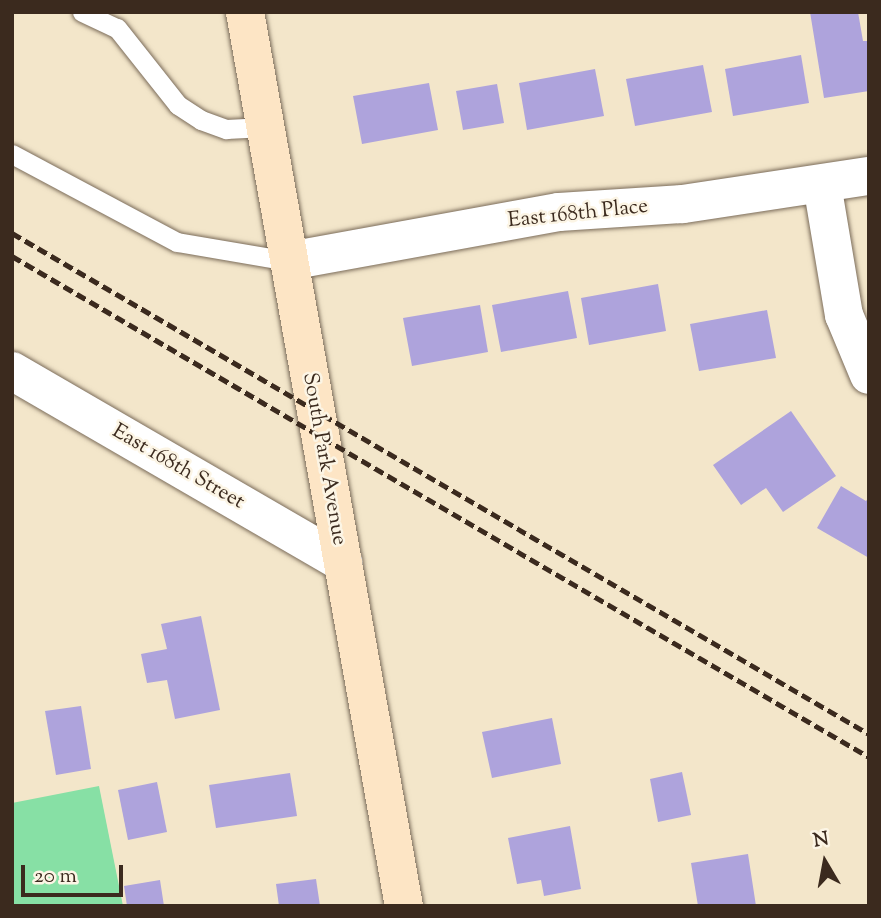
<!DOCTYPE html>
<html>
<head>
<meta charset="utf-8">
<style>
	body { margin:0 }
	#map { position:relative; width:881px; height:918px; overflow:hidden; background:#f3e6ca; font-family:"Sorts Mill Goudy",serif }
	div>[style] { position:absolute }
	.green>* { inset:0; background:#87e0a5 }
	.building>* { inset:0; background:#aea3dc }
	.roads { filter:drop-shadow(0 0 2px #7b6c5a) drop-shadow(0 0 2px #7b6c5a) }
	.lane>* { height:19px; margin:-9.5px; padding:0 9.5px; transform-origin:9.5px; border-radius:9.5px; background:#fff }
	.street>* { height:38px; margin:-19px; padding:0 19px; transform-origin:19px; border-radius:19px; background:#fff }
	.secondary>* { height:38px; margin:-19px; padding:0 19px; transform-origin:19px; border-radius:19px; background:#fde5c5 }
	.rail>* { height:5px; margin-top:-2.5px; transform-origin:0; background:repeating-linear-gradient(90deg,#3b2a1e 0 10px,transparent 0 15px) }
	span { translate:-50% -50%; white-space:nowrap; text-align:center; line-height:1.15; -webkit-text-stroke:5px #fcf5e5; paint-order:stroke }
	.street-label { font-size:21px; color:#3b2a1e }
	.frame { position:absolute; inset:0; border:14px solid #3b2a1e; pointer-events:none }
	.north { position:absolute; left:790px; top:827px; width:70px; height:70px; -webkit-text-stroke:5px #fcf5e5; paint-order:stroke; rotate:350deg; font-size:19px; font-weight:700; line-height:28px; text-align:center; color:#3b2a1e }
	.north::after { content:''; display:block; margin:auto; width:24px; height:32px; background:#3b2a1e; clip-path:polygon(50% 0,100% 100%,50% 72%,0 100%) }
	.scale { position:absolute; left:21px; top:865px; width:102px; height:32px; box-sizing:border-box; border:4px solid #3b2a1e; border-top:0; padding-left:9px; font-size:21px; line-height:24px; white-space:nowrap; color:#3b2a1e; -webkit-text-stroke:5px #fcf5e5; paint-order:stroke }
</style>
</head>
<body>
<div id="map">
	<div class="green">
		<div style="clip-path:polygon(99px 786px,123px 906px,12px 906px,12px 803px)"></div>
	</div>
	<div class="building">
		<div style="clip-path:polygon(810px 12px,858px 12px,863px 41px,869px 41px,869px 91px,824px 98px)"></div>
		<div style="clip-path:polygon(801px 55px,809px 103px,733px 116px,725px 69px)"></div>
		<div style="clip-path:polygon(703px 65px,712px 112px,635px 126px,626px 79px)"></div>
		<div style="clip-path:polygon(595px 69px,604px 116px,527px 130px,519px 83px)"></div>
		<div style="clip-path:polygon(429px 83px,438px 130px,362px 144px,353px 96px)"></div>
		<div style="clip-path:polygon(497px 84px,504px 123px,463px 130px,456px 91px)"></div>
		<div style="clip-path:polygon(658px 284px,666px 331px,589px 345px,581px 298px)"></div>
		<div style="clip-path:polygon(568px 291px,577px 338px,501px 352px,492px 305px)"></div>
		<div style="clip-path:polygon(480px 305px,488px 352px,412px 366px,403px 318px)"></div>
		<div style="clip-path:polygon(767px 310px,776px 358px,699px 371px,690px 324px)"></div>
		<div style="clip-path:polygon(791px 411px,836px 476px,783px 512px,766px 488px,741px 505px,713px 465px)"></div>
		<div style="clip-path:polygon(841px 486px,866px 501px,869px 497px,869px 558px,817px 528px)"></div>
		<div style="clip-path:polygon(201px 616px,220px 710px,175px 719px,167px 680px,147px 683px,141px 654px,167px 649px,161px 624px)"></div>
		<div style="clip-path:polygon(81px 706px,91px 769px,56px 775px,45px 711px)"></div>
		<div style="clip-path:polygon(552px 718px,561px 764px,492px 778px,482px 732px)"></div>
		<div style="clip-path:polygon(682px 772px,691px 815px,658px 822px,650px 779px)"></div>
		<div style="clip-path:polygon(290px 773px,297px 816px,216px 828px,209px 785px)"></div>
		<div style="clip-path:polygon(157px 782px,167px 832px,128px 840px,118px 790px)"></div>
		<div style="clip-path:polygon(570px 826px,581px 889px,544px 896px,541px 880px,517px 884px,508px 838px)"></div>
		<div style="clip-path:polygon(748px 854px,756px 906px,698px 906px,691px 863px)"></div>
		<div style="clip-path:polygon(316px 879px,320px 906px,279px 906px,276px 884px)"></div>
		<div style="clip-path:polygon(160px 880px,164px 906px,127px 906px,124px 886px)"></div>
	</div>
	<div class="roads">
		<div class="lane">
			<div style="left:82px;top:12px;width:38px;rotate:25deg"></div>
			<div style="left:117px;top:28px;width:98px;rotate:51.6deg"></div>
			<div style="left:178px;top:105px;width:27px;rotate:33deg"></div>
			<div style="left:201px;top:120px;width:27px;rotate:20deg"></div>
			<div style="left:226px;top:129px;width:39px;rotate:-3deg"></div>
			<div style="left:12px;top:154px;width:187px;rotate:28.1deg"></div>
			<div style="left:177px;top:242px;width:114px;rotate:9.6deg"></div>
		</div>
		<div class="street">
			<div style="left:822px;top:184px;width:133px;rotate:80.5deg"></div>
			<div style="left:844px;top:315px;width:65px;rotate:67.4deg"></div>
			<div style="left:289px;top:261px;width:274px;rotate:-10.3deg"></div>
			<div style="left:559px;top:212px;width:124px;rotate:-3.7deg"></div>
			<div style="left:683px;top:204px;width:188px;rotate:-8.6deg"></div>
			<div style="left:12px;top:371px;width:383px;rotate:30.1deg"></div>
		</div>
		<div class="secondary">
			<div style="left:245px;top:12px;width:908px;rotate:79.92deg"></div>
		</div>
	</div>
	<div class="rail">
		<div style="left:12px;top:233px;width:993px;rotate:30.31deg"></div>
		<div style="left:12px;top:256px;width:993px;rotate:30.31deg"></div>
	</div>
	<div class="street-label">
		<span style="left:578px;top:214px;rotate:-6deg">East 168th Place</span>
		<span style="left:324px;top:459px;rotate:80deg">South Park Avenue</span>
		<span style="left:178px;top:467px;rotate:30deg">East 168th Street</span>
	</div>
	<div class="frame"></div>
	<div class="north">N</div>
	<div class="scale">20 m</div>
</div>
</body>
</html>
